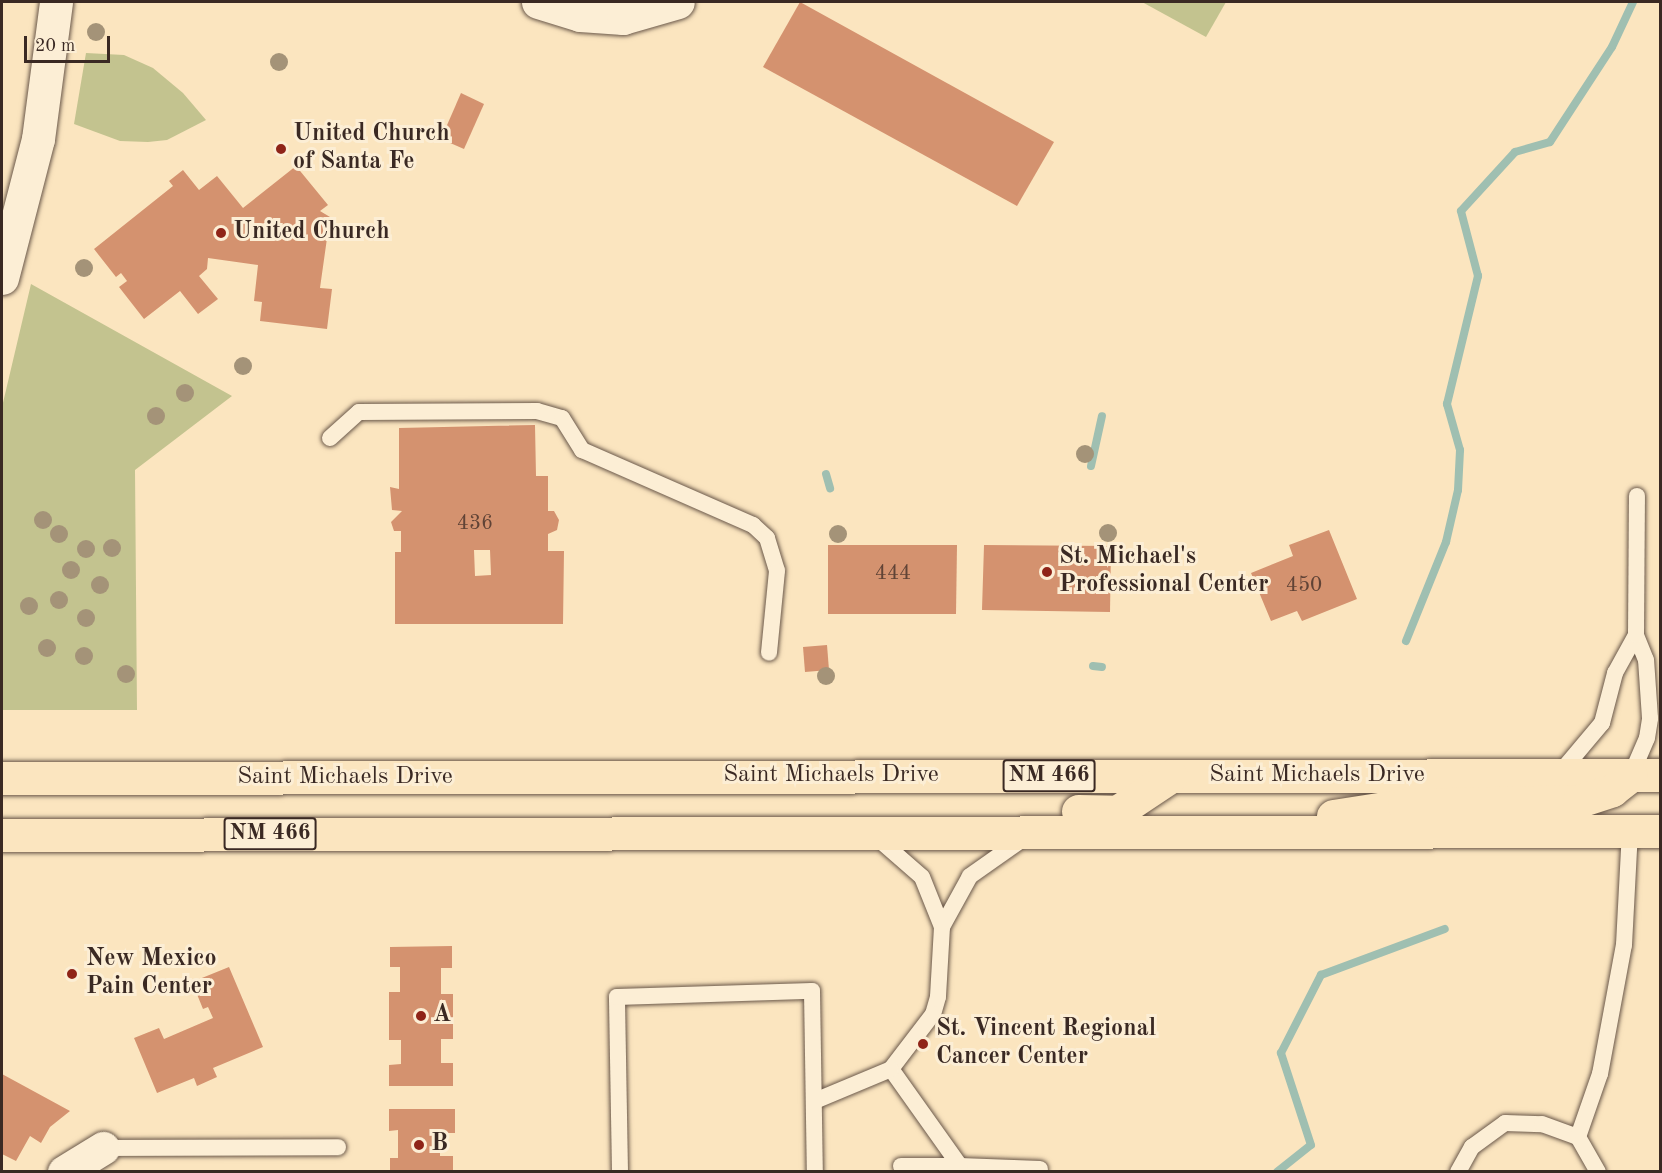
<!DOCTYPE html>
<html>
<head>
<meta charset="utf-8">
<style>
	body { margin:0 }
	#map { position:relative; width:1662px; height:1173px; overflow:hidden; background:#fbe5bf; font-family:"Old Standard TT",serif }
	div>[style] { position:absolute }
	.green>* { inset:0; background:#c3c38f }
	.stream>* { height:8px; margin:-4px; padding:0 4px; transform-origin:4px; border-radius:4px; background:#9fbfb1 }
	.building>* { inset:0; background:#d4926f }
	.roads { filter:drop-shadow(0 0 2px #6a584a) drop-shadow(0 0 2px #6a584a) }
	.lane>* { height:16px; margin:-8px; padding:0 8px; transform-origin:8px; border-radius:8px; background:#fceed5 }
	.street>* { height:33px; margin:-16.5px; padding:0 16.5px; transform-origin:16.5px; border-radius:16.5px; background:#fceed5 }
	.secondary>* { height:33px; margin:-16.5px; padding:0 16.5px; transform-origin:16.5px; border-radius:16.5px; background:#fceed5 }
	.primary>* { height:33px; margin:-16.5px; padding:0 16.5px; transform-origin:16.5px; border-radius:16.5px; background:#fbe5bf }
	.trees>* { width:18px; height:18px; margin:-9px; border-radius:50%; background:#a49378 }
	.dots>* { width:16px; height:16px; translate:-50% -50%; box-sizing:border-box; border:3px solid #fceed5; border-radius:50% }
	span { translate:-50% -50%; white-space:nowrap; text-align:center; line-height:1.15; -webkit-text-stroke:6px #fceed5; paint-order:stroke }
	.number-label { font-size:21px; color:#604336 }
	.number-label span { -webkit-text-stroke-width:0 }
	.shield-label span { padding:2px 4px; background:#fceed5; border:2px solid; border-radius:4px; -webkit-text-stroke-width:0 }
	.shield-label { font-size:22px; color:#3a2923; font-weight:700 }
	.poi-label { font-size:24px; color:#3a2923; font-weight:700 }
	.left { translate:0 -50%; text-align:left }
	.street-label { font-size:24px; color:#3a2923 }
	.frame { position:absolute; inset:0; border:3px solid #3a2923; pointer-events:none }
	.scale { position:absolute; left:24px; top:36px; width:86px; height:27px; box-sizing:border-box; border:3px solid #3a2923; border-top:0; padding-left:8px; font-size:18px; line-height:21px; white-space:nowrap; color:#3a2923; -webkit-text-stroke:4px #fceed5; paint-order:stroke }
</style>
</head>
<body>
<div id="map">
	<div class="green">
		<div style="clip-path:polygon(1142px 2px,1226px 2px,1206px 37px)"></div>
		<div style="clip-path:polygon(86px 53px,124px 55px,153px 68px,183px 93px,206px 120px,167px 140px,148px 142px,120px 141px,74px 124px)"></div>
		<div style="clip-path:polygon(31px 284px,232px 396px,135px 470px,137px 710px,2px 710px,2px 407px)"></div>
	</div>
	<div class="stream">
		<div style="left:1091px;top:466px;width:51px;rotate:-77.6deg"></div>
		<div style="left:826px;top:474px;width:15px;rotate:74deg"></div>
		<div style="left:1406px;top:641px;width:107px;rotate:-68deg"></div>
		<div style="left:1446px;top:542px;width:53px;rotate:-77deg"></div>
		<div style="left:1458px;top:490px;width:40px;rotate:-87.1deg"></div>
		<div style="left:1460px;top:450px;width:48px;rotate:-105.8deg"></div>
		<div style="left:1447px;top:404px;width:132px;rotate:-76.4deg"></div>
		<div style="left:1478px;top:276px;width:67px;rotate:-104.7deg"></div>
		<div style="left:1461px;top:211px;width:80px;rotate:-47.5deg"></div>
		<div style="left:1515px;top:152px;width:36px;rotate:-16deg"></div>
		<div style="left:1550px;top:142px;width:113px;rotate:-56.9deg"></div>
		<div style="left:1612px;top:47px;width:50px;rotate:-65deg"></div>
		<div style="left:1093px;top:666px;width:9px;rotate:6deg"></div>
		<div style="left:1277px;top:1172px;width:43px;rotate:-38.5deg"></div>
		<div style="left:1311px;top:1145px;width:97px;rotate:-108.1deg"></div>
		<div style="left:1281px;top:1053px;width:88px;rotate:-62.9deg"></div>
		<div style="left:1321px;top:975px;width:132px;rotate:-20.4deg"></div>
	</div>
	<div class="building">
		<div style="clip-path:polygon(800px 2px,1054px 142px,1017px 206px,763px 67px)"></div>
		<div style="clip-path:polygon(461px 93px,484px 104px,464px 149px,441px 139px)"></div>
		<div style="clip-path:polygon(296px 166px,328px 205px,320px 211px,330px 217px,320px 288px,332px 289px,327px 329px,260px 321px,262px 302px,254px 301px,258px 265px,208px 258px,207px 269px,199px 276px,218px 299px,198px 314px,180px 291px,144px 319px,119px 287px,127px 281px,121px 273px,116px 277px,94px 249px,173px 186px,169px 181px,183px 170px,199px 190px,217px 176px,243px 208px)"></div>
		<div style="clip-path:polygon(evenodd,535px 425px,536px 476px,548px 476px,548px 511px,554px 511px,559px 520px,557px 530px,548px 534px,548px 551px,564px 551px,563px 624px,395px 624px,395px 552px,401px 552px,401px 531px,394px 531px,391px 522px,402px 511px,392px 510px,390px 487px,399px 489px,399px 428px,535px 425px,474px 550px,490px 550px,491px 575px,475px 576px,474px 550px)"></div>
		<div style="clip-path:polygon(1329px 530px,1357px 599px,1302px 621px,1297px 611px,1271px 621px,1251px 573px,1293px 556px,1289px 545px)"></div>
		<div style="clip-path:polygon(828px 545px,957px 545px,956px 614px,828px 614px)"></div>
		<div style="clip-path:polygon(984px 545px,1111px 546px,1110px 612px,982px 610px)"></div>
		<div style="clip-path:polygon(827px 645px,829px 670px,805px 672px,803px 647px)"></div>
		<div style="clip-path:polygon(452px 946px,452px 968px,441px 968px,441px 994px,453px 994px,453px 1039px,441px 1039px,441px 1063px,453px 1063px,453px 1086px,389px 1086px,389px 1065px,401px 1064px,401px 1040px,389px 1040px,389px 992px,400px 992px,400px 967px,390px 967px,390px 947px)"></div>
		<div style="clip-path:polygon(229px 967px,263px 1047px,213px 1068px,217px 1077px,197px 1086px,194px 1078px,157px 1093px,134px 1038px,159px 1028px,164px 1039px,213px 1018px,208px 1007px,203px 1009px,192px 982px)"></div>
		<div style="clip-path:polygon(2px 1074px,70px 1111px,50px 1127px,41px 1143px,30px 1136px,16px 1161px,2px 1154px)"></div>
		<div style="clip-path:polygon(389px 1109px,455px 1109px,455px 1133px,440px 1133px,440px 1156px,453px 1156px,453px 1172px,390px 1172px,390px 1158px,398px 1158px,398px 1130px,389px 1131px)"></div>
	</div>
	<div class="roads">
		<div class="lane">
			<div style="left:330px;top:438px;width:39px;rotate:-42deg"></div>
			<div style="left:359px;top:412px;width:178px;rotate:-0.3deg"></div>
			<div style="left:537px;top:411px;width:26px;rotate:16deg"></div>
			<div style="left:562px;top:418px;width:38px;rotate:58deg"></div>
			<div style="left:582px;top:450px;width:187px;rotate:23.7deg"></div>
			<div style="left:753px;top:525px;width:19px;rotate:43deg"></div>
			<div style="left:767px;top:538px;width:34px;rotate:73deg"></div>
			<div style="left:777px;top:571px;width:82px;rotate:95.6deg"></div>
			<div style="left:1559px;top:774px;width:67px;rotate:-49.9deg"></div>
			<div style="left:1602px;top:723px;width:52px;rotate:-75.4deg"></div>
			<div style="left:1615px;top:673px;width:43px;rotate:-61.1deg"></div>
			<div style="left:1631px;top:775px;width:40px;rotate:-66.6deg"></div>
			<div style="left:1647px;top:738px;width:20px;rotate:-81deg"></div>
			<div style="left:1650px;top:718px;width:58px;rotate:-93.9deg"></div>
			<div style="left:1646px;top:660px;width:27px;rotate:-112deg"></div>
			<div style="left:1636px;top:635px;width:139px;rotate:-89.6deg"></div>
			<div style="left:875px;top:836px;width:62px;rotate:41.1deg"></div>
			<div style="left:922px;top:877px;width:54px;rotate:68.2deg"></div>
			<div style="left:942px;top:927px;width:70px;rotate:93.3deg"></div>
			<div style="left:938px;top:997px;width:18px;rotate:106deg"></div>
			<div style="left:933px;top:1014px;width:69px;rotate:127.4deg"></div>
			<div style="left:891px;top:1069px;width:119px;rotate:54.6deg"></div>
			<div style="left:960px;top:1166px;width:80px;rotate:2.1deg"></div>
			<div style="left:942px;top:927px;width:58px;rotate:-61.2deg"></div>
			<div style="left:970px;top:876px;width:70px;rotate:-35.1deg"></div>
			<div style="left:817px;top:1100px;width:80px;rotate:-22.7deg"></div>
			<div style="left:103px;top:1148px;width:235px;rotate:-0.2deg"></div>
			<div style="left:901px;top:1166px;width:59px"></div>
			<div style="left:620px;top:1172px;width:175px;rotate:-91deg"></div>
			<div style="left:617px;top:997px;width:195px;rotate:-1.8deg"></div>
			<div style="left:812px;top:991px;width:181px;rotate:89.1deg"></div>
			<div style="left:1458px;top:1172px;width:29px;rotate:-61deg"></div>
			<div style="left:1472px;top:1147px;width:41px;rotate:-36deg"></div>
			<div style="left:1505px;top:1123px;width:37px;rotate:2deg"></div>
			<div style="left:1542px;top:1124px;width:38px;rotate:20deg"></div>
			<div style="left:1598px;top:1172px;width:40px;rotate:-119.7deg"></div>
			<div style="left:1578px;top:1137px;width:67px;rotate:-70.8deg"></div>
			<div style="left:1600px;top:1074px;width:131px;rotate:-79.5deg"></div>
			<div style="left:1624px;top:945px;width:113px;rotate:-87deg"></div>
		</div>
		<div class="street">
			<div style="left:538px;top:2px;width:44px;rotate:17.2deg"></div>
			<div style="left:580px;top:15px;width:43px;rotate:4deg"></div>
			<div style="left:623px;top:18px;width:57px;rotate:-16.2deg"></div>
			<div style="left:64px;top:1172px;width:46px;rotate:-31.6deg"></div>
		</div>
		<div class="secondary">
			<div style="left:2px;top:278px;width:144px;rotate:-75.5deg"></div>
			<div style="left:38px;top:139px;width:138px;rotate:-82.5deg"></div>
		</div>
		<div class="primary">
			<div style="left:2px;top:778px;width:1658px;rotate:-0.1deg"></div>
			<div style="left:1078px;top:811px;width:39px;rotate:1deg"></div>
			<div style="left:1117px;top:812px;width:65px;rotate:-33.7deg"></div>
			<div style="left:1333px;top:816px;width:72px;rotate:-8.8deg"></div>
			<div style="left:1404px;top:805px;width:175px;rotate:-1.3deg"></div>
			<div style="left:1579px;top:801px;width:35px;rotate:-18deg"></div>
			<div style="left:1612px;top:790px;width:24px;rotate:-38deg"></div>
			<div style="left:2px;top:835px;width:1658px;rotate:-0.14deg"></div>
		</div>
	</div>
	<div class="trees">
		<div style="left:96px;top:32px"></div>
		<div style="left:279px;top:62px"></div>
		<div style="left:84px;top:268px"></div>
		<div style="left:243px;top:366px"></div>
		<div style="left:185px;top:393px"></div>
		<div style="left:156px;top:416px"></div>
		<div style="left:1085px;top:454px"></div>
		<div style="left:43px;top:520px"></div>
		<div style="left:1108px;top:533px"></div>
		<div style="left:59px;top:534px"></div>
		<div style="left:838px;top:534px"></div>
		<div style="left:112px;top:548px"></div>
		<div style="left:86px;top:549px"></div>
		<div style="left:71px;top:570px"></div>
		<div style="left:100px;top:585px"></div>
		<div style="left:59px;top:600px"></div>
		<div style="left:29px;top:606px"></div>
		<div style="left:86px;top:618px"></div>
		<div style="left:47px;top:648px"></div>
		<div style="left:84px;top:656px"></div>
		<div style="left:126px;top:674px"></div>
		<div style="left:826px;top:676px"></div>
	</div>
	<div class="dots">
		<div style="left:281px;top:149px;background:#8f2418"></div>
		<div style="left:221px;top:233px;background:#8f2418"></div>
		<div style="left:1047px;top:572px;background:#8f2418"></div>
		<div style="left:72px;top:974px;background:#8f2418"></div>
		<div style="left:421px;top:1016px;background:#8f2418"></div>
		<div style="left:923px;top:1044px;background:#8f2418"></div>
		<div style="left:419px;top:1145px;background:#8f2418"></div>
	</div>
	<div class="number-label">
		<span style="left:475px;top:524px">436</span>
		<span style="left:893px;top:574px">444</span>
		<span style="left:1304px;top:586px">450</span>
	</div>
	<div class="shield-label">
		<span style="left:1049px;top:776px">NM 466</span>
		<span style="left:270px;top:834px">NM 466</span>
	</div>
	<div class="poi-label">
		<span class="left" style="left:293px;top:149px">United Church<br>of Santa Fe</span>
		<span class="left" style="left:233px;top:233px">United Church</span>
		<span class="left" style="left:1059px;top:572px">St. Michael's<br>Professional Center</span>
		<span class="left" style="left:86px;top:974px">New Mexico<br>Pain Center</span>
		<span class="left" style="left:433px;top:1016px">A</span>
		<span class="left" style="left:936px;top:1044px">St. Vincent Regional<br>Cancer Center</span>
		<span class="left" style="left:431px;top:1145px">B</span>
	</div>
	<div class="street-label">
		<span style="left:831px;top:776px">Saint Michaels Drive</span>
		<span style="left:1317px;top:776px">Saint Michaels Drive</span>
		<span style="left:345px;top:778px">Saint Michaels Drive</span>
	</div>
	<div class="frame"></div>
	<div class="scale">20 m</div>
</div>
</body>
</html>
